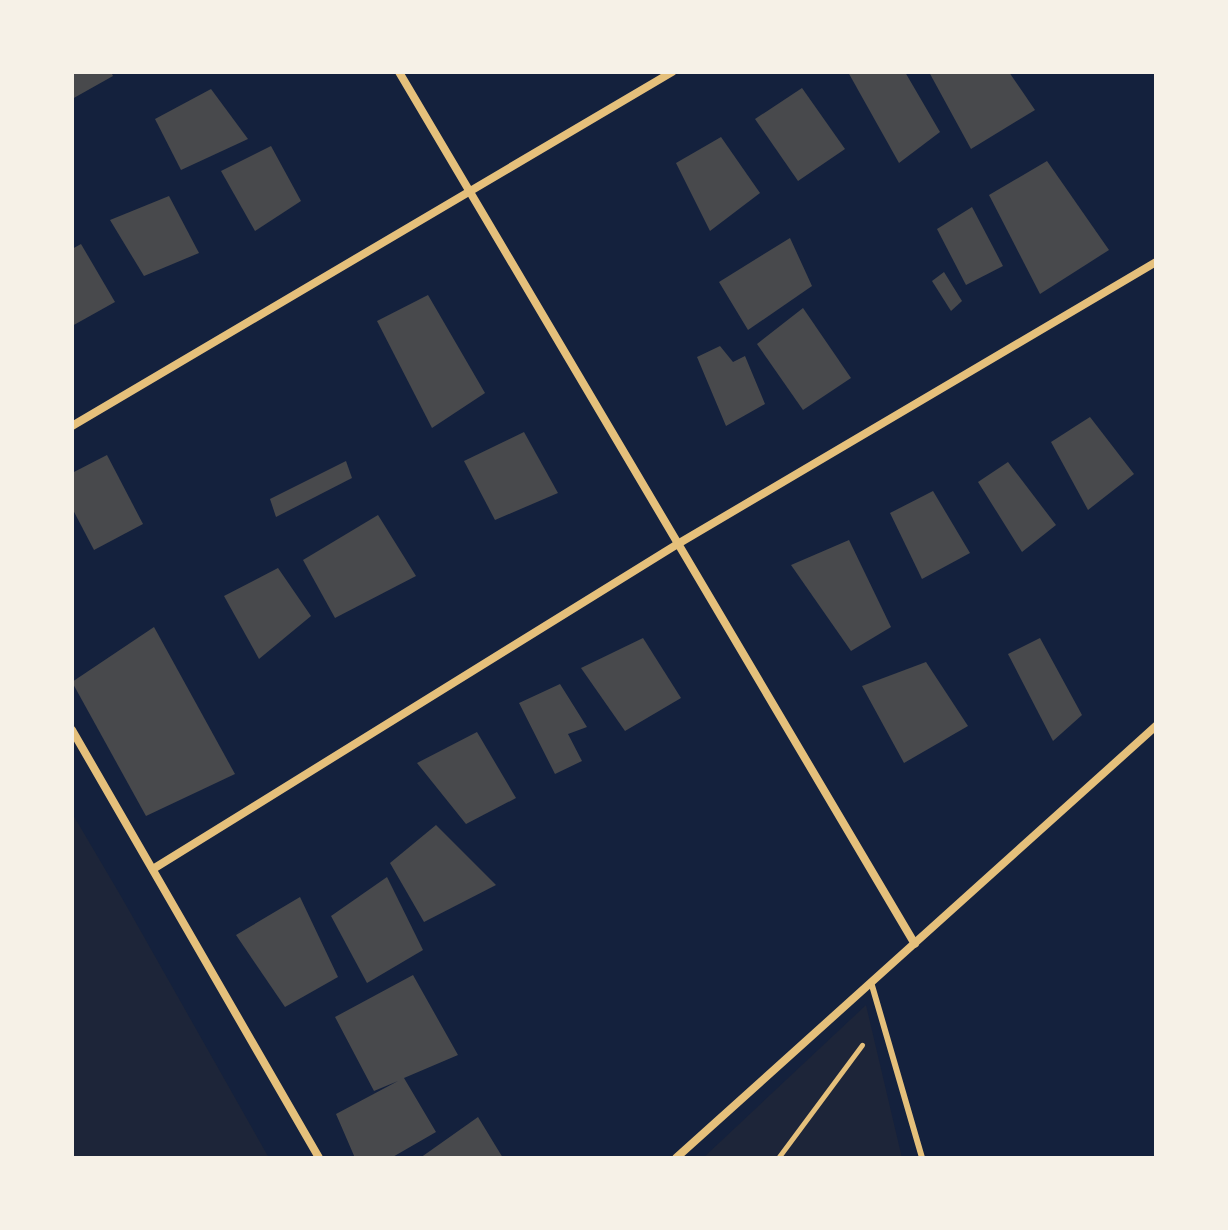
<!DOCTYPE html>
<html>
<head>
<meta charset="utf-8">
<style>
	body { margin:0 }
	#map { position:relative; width:1228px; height:1230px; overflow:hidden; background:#14213d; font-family:Signika,sans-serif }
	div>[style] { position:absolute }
	.green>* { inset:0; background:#1d2539 }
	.building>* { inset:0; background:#48494c }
	.path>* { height:5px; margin:-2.5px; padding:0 2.5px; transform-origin:2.5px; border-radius:2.5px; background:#e5c07b }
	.service>* { height:6px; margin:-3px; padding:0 3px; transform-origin:3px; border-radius:3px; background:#e5c07b }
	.minor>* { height:8px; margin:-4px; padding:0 4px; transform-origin:4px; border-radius:4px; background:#e5c07b }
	span { translate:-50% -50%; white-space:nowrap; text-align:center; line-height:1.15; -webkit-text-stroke:8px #f6f1e7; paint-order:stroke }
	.frame { position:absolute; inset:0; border:74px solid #f6f1e7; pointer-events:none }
</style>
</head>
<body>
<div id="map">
	<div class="green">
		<div style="clip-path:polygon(72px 813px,122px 898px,269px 1158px,72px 1158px)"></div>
		<div style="clip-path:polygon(866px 1005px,902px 1158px,703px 1158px)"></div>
	</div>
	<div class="building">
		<div style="clip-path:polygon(72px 72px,111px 72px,113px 76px,72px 99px)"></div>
		<div style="clip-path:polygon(848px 72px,905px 72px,940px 132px,899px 163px)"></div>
		<div style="clip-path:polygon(929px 72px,1009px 72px,1035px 110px,971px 149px)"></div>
		<div style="clip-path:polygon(802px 88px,845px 149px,798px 181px,755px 119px)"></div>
		<div style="clip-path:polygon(211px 89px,248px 139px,181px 170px,155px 119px)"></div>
		<div style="clip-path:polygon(721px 137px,760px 193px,710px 231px,676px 163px)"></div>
		<div style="clip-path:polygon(271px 146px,301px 201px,255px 231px,221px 171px)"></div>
		<div style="clip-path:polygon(1047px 161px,1109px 250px,1040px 294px,989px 195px)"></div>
		<div style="clip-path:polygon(169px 196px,199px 253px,144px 276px,110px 220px)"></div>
		<div style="clip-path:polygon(972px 207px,1003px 266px,966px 285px,937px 229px)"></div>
		<div style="clip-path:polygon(790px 238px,812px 286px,748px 330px,719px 282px)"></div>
		<div style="clip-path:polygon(81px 244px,115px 302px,72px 326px,72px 249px)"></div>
		<div style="clip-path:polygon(944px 272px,962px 301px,951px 311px,932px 281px)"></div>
		<div style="clip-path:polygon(428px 295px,485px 393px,432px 428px,377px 321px)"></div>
		<div style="clip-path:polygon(803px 308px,851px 378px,803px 410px,757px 344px)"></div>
		<div style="clip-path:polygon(720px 346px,733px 362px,745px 356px,765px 404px,726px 426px,697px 357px)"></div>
		<div style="clip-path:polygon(1090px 417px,1134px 474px,1088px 510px,1051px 442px)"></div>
		<div style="clip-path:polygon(524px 432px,558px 493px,495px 520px,464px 461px)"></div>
		<div style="clip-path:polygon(107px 455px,143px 524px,94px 550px,72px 508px,72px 473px)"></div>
		<div style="clip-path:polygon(346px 461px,352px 478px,276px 517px,270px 499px)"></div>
		<div style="clip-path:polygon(1008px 462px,1056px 525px,1022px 552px,978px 482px)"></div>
		<div style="clip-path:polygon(933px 491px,970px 553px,922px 579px,890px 513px)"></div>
		<div style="clip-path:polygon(378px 515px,416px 576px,335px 618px,303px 560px)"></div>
		<div style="clip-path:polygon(849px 540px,891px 627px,851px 651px,791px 565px)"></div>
		<div style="clip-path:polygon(278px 568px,311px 616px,259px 659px,224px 596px)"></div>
		<div style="clip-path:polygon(154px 627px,235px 774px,146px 816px,72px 682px)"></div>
		<div style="clip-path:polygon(643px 638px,681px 698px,625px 731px,581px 668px)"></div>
		<div style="clip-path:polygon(1040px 638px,1082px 715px,1053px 741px,1008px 654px)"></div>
		<div style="clip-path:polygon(926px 662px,968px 726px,904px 763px,862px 686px)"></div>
		<div style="clip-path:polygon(560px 684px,587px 727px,568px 734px,582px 761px,555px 774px,519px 703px)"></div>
		<div style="clip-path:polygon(477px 732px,516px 798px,466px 824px,417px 763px)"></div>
		<div style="clip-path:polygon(436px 825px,496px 885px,424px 922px,390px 863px)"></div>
		<div style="clip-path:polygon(387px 877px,423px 950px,367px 983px,331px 916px)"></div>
		<div style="clip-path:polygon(300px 897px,338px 977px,285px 1007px,236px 935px)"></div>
		<div style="clip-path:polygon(413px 975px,458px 1055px,404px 1078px,436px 1132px,391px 1158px,355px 1158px,336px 1114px,398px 1081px,374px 1091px,335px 1017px)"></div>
		<div style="clip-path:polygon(478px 1117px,503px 1158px,420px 1158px)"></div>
	</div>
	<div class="path">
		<div style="left:778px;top:1158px;width:141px;rotate:-53.4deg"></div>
	</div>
	<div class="service">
		<div style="left:871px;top:982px;width:183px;rotate:73.8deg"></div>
	</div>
	<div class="minor">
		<div style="left:399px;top:72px;width:1013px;rotate:59.39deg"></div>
		<div style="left:72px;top:426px;width:697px;rotate:-30.54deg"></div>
		<div style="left:72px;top:730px;width:494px;rotate:60deg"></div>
		<div style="left:153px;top:869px;width:615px;rotate:-31.78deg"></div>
		<div style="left:676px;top:545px;width:557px;rotate:-30.52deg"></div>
		<div style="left:676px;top:1158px;width:646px;rotate:-41.99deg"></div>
	</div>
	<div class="frame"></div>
</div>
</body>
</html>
